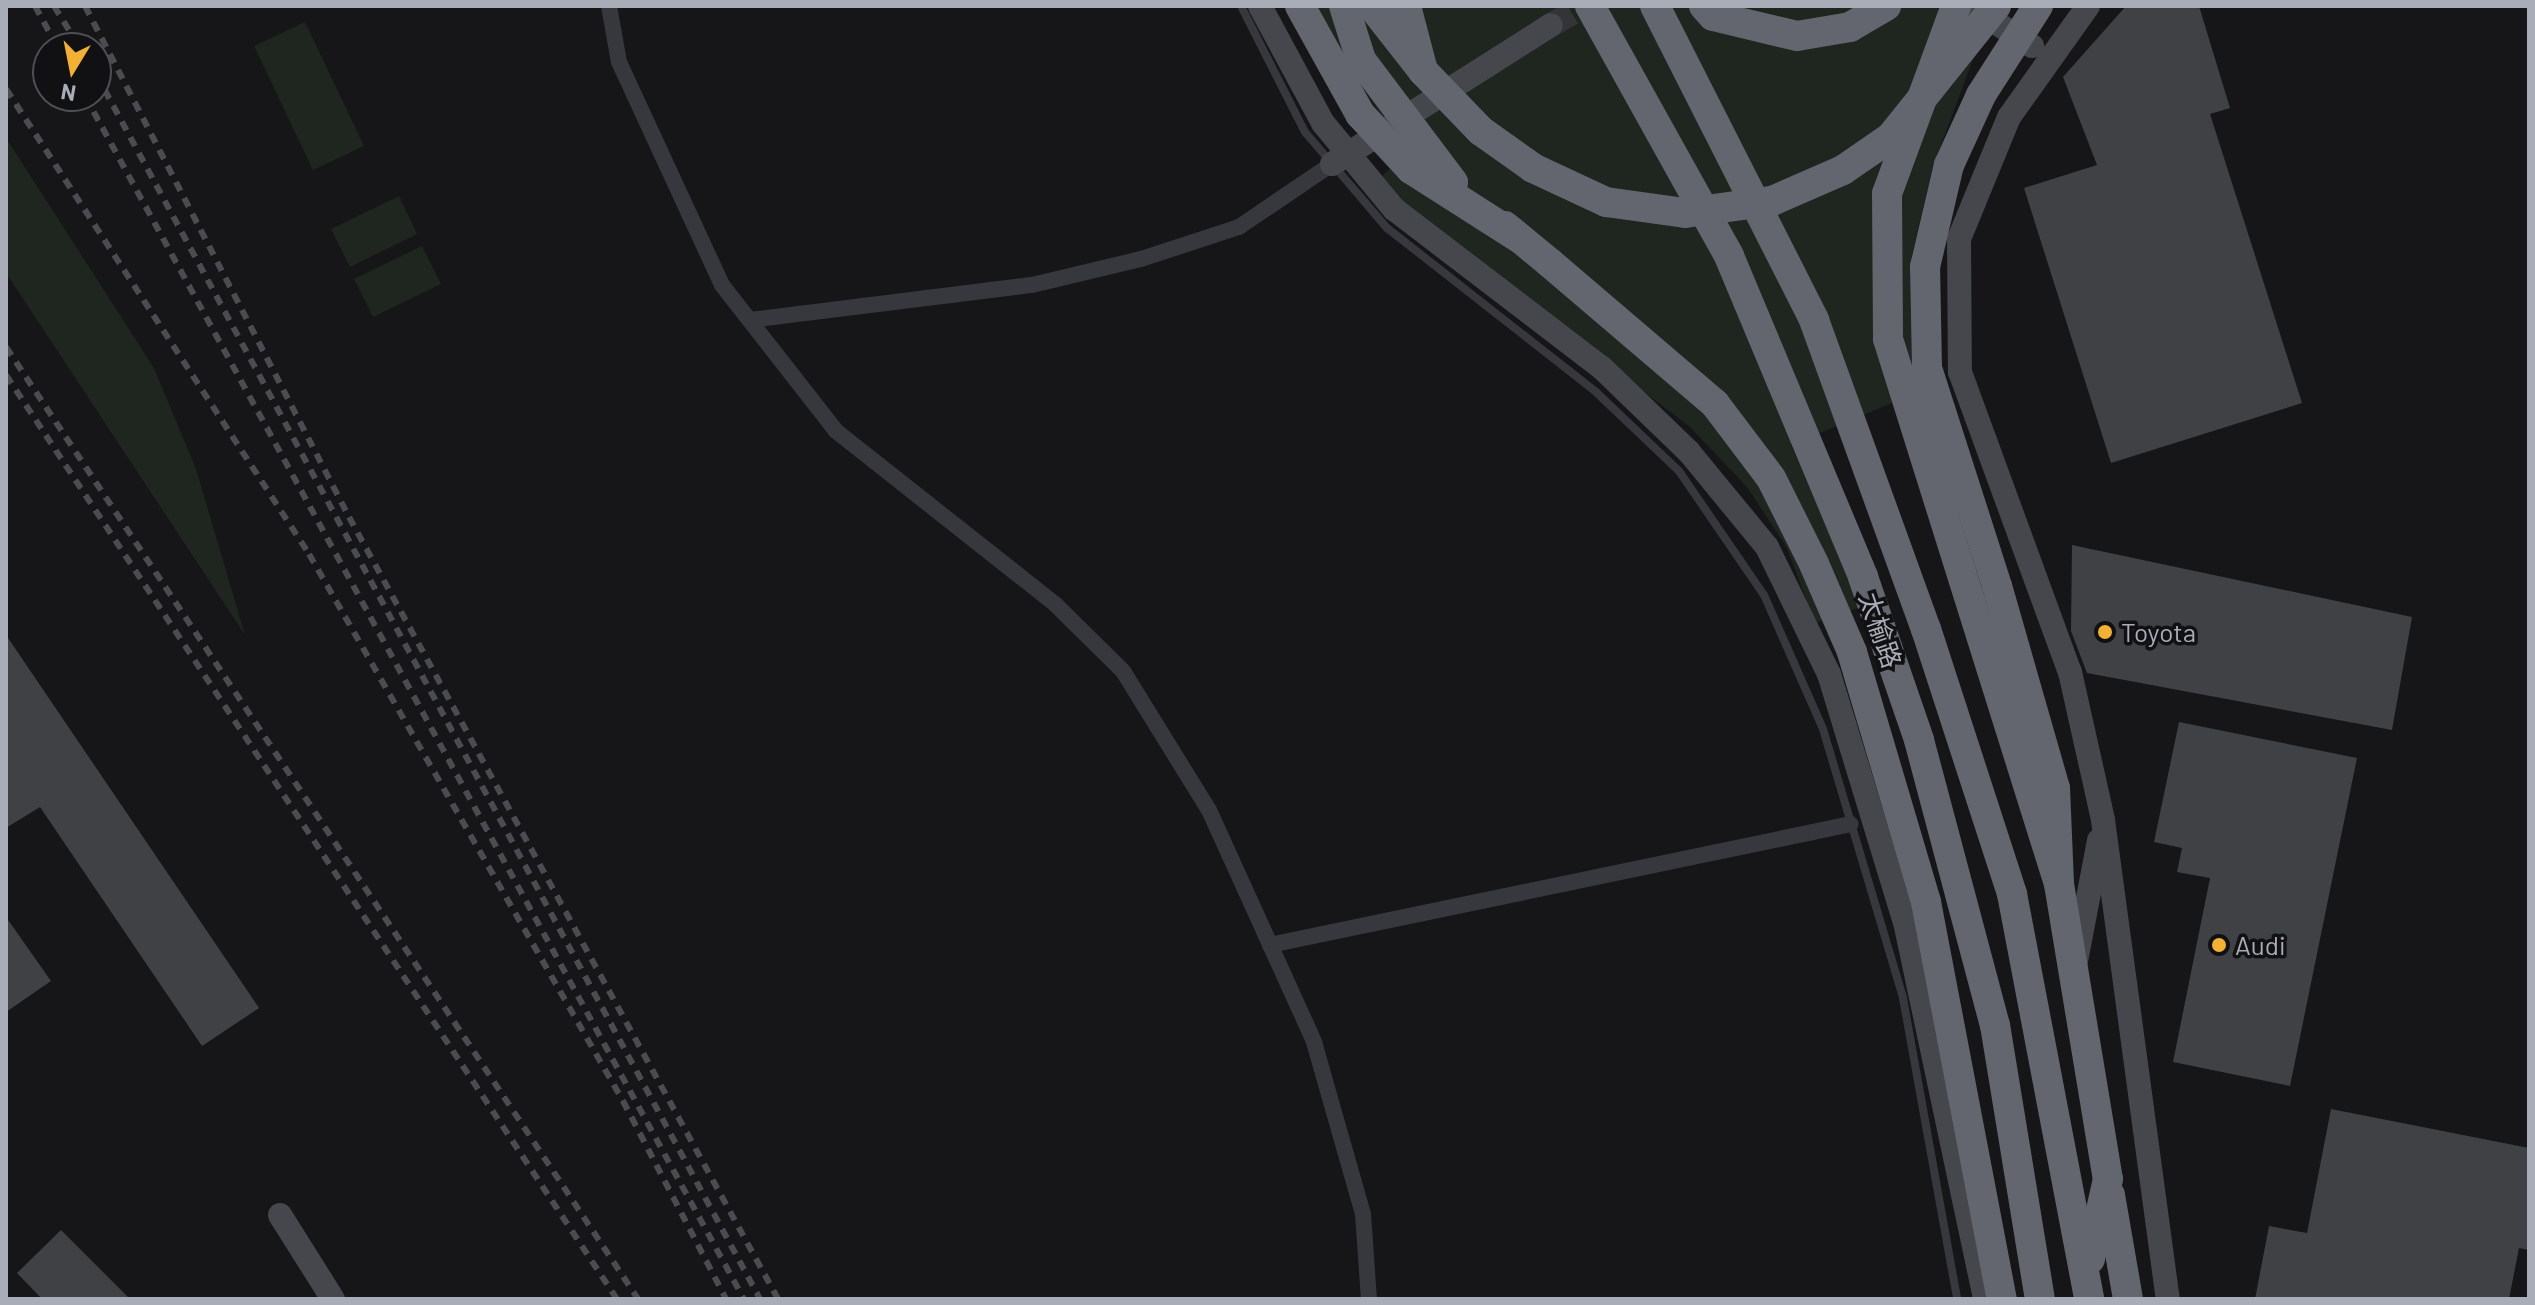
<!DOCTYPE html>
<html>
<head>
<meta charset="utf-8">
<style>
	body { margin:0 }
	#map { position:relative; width:2535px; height:1305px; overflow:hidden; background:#161618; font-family:Barlow,"Noto Sans SC",sans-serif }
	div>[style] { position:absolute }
	.green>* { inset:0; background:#1e261f }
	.building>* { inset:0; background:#404145 }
	.secondary-tunnel>* { height:24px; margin-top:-12px; transform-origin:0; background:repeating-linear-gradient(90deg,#333438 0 24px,transparent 0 36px) }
	.lane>* { height:8px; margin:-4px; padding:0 4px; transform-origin:4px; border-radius:4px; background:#37383d }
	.street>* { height:16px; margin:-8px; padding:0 8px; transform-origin:8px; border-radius:8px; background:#37383d }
	.secondary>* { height:24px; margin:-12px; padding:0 12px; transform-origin:12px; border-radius:12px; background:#45474d }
	.highway>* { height:30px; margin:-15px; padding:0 15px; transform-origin:15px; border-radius:15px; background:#63666e }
	.rail>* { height:6px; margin-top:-3px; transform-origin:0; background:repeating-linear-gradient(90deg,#4a4c52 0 10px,transparent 0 18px) }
	.highway-bridge>* { height:30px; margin:-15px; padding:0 15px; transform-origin:15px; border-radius:15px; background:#63666e }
	.dots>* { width:22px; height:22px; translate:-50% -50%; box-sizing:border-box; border:4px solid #111113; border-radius:50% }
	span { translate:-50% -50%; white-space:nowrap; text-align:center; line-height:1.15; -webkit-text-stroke:7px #111113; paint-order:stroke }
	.street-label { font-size:26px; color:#a8adb8 }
	.poi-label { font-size:26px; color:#a8adb8 }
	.left { translate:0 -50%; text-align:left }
	.frame { position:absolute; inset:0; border:8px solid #a8adb8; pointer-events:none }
	.north { position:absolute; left:32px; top:32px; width:80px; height:80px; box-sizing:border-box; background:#111113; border:2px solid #4d4f55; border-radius:50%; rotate:190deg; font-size:22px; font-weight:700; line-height:32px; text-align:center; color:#a8adb8 }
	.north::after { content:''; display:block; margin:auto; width:28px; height:36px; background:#f2b134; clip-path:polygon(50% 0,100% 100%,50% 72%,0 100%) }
</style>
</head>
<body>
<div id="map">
	<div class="green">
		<div style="clip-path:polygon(1317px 6px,1993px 6px,1933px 166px,1912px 254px,1918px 374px,1890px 404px,1791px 445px,1861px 607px,1815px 623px,1787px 548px,1747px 487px,1689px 426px,1475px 264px,1378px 180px,1406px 153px,1328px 36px)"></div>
		<div style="clip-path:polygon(305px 22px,364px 146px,313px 170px,254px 46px)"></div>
		<div style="clip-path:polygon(6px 138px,154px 368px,196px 469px,245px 635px,6px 273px)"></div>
		<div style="clip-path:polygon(399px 196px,417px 234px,350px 267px,331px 229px)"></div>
		<div style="clip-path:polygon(422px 246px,441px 284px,373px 317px,354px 279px)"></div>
	</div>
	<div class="building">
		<div style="clip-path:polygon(2126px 6px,2199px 6px,2230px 108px,2210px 114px,2302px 403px,2111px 463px,2024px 188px,2097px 165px,2063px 77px)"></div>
		<div style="clip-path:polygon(2072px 545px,2412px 617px,2392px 730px,2087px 673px,2071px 631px)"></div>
		<div style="clip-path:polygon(6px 635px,259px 1008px,202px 1046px,40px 807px,6px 828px)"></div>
		<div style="clip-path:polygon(2179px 722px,2357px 758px,2290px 1086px,2173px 1062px,2210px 878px,2177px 872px,2182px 848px,2154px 842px)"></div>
		<div style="clip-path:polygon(6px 917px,51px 981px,6px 1012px)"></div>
		<div style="clip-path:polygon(2331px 1109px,2529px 1148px,2529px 1250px,2519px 1248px,2509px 1299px,2255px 1299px,2269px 1226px,2307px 1233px)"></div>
		<div style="clip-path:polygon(61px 1230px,130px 1299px,42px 1299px,17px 1273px)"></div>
	</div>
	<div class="secondary-tunnel">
		<div style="left:1551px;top:25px;width:38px;rotate:-30deg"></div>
	</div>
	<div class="lane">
		<div style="left:1241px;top:6px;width:141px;rotate:63.1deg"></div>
		<div style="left:1305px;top:132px;width:126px;rotate:49.5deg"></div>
		<div style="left:1387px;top:228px;width:266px;rotate:38.1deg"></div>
		<div style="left:1596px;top:392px;width:115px;rotate:43.6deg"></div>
		<div style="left:1679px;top:471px;width:150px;rotate:55.6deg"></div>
		<div style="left:1764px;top:595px;width:146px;rotate:66.2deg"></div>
		<div style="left:1823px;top:729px;width:281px;rotate:73.4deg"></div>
		<div style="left:1903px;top:998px;width:306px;rotate:79.8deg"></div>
	</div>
	<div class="street">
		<div style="left:609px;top:6px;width:57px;rotate:79.9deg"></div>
		<div style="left:619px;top:62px;width:246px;rotate:65.2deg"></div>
		<div style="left:722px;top:285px;width:185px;rotate:52deg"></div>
		<div style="left:836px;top:431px;width:279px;rotate:38.3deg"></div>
		<div style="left:1055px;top:604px;width:95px;rotate:44.6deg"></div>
		<div style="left:1123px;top:671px;width:163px;rotate:58.3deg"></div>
		<div style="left:1209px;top:810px;width:255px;rotate:65.6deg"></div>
		<div style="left:1314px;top:1042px;width:179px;rotate:74.1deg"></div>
		<div style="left:1363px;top:1214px;width:85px;rotate:86deg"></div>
		<div style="left:750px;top:320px;width:284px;rotate:-7.1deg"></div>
		<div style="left:1032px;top:285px;width:112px;rotate:-13.4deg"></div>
		<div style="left:1141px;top:259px;width:103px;rotate:-18.1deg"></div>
		<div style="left:1239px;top:227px;width:112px;rotate:-34.1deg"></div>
		<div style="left:1270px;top:945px;width:593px;rotate:-11.76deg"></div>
	</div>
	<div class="secondary">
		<div style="left:1260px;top:6px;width:133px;rotate:61.7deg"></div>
		<div style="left:1323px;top:123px;width:112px;rotate:50.5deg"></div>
		<div style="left:1394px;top:209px;width:260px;rotate:37.4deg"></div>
		<div style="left:1601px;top:367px;width:122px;rotate:44deg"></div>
		<div style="left:1689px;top:452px;width:123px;rotate:50.6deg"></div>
		<div style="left:1767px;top:547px;width:141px;rotate:64deg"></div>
		<div style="left:1829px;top:674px;width:259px;rotate:73deg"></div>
		<div style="left:1905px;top:922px;width:385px;rotate:78deg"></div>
		<div style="left:1970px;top:6px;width:74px;rotate:32.8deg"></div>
		<div style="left:2088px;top:6px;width:136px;rotate:125.4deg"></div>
		<div style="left:2009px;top:117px;width:132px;rotate:112.3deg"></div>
		<div style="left:1959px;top:239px;width:133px;rotate:89.6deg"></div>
		<div style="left:1960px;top:372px;width:320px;rotate:69.9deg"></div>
		<div style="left:2070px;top:672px;width:152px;rotate:77.4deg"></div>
		<div style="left:2103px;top:820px;width:483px;rotate:82.3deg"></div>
		<div style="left:1332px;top:164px;width:259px;rotate:-32.4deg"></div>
		<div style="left:2076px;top:961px;width:123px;rotate:-79.2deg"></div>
		<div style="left:280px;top:1215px;width:99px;rotate:57.8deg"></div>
	</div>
	<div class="highway">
		<div style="left:1344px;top:6px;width:57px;rotate:72.5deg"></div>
		<div style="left:1372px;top:6px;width:83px;rotate:51.9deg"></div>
		<div style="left:1590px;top:6px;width:286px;rotate:60.9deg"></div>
		<div style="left:1729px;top:256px;width:348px;rotate:67.3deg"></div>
		<div style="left:1863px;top:577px;width:172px;rotate:71deg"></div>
		<div style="left:1919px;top:740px;width:295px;rotate:75.1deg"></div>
		<div style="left:1995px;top:1025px;width:278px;rotate:80.7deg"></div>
		<div style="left:1655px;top:6px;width:352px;rotate:63.1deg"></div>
		<div style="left:1814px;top:320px;width:329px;rotate:70.1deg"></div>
		<div style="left:1926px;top:629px;width:279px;rotate:72deg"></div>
		<div style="left:2012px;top:894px;width:412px;rotate:79.2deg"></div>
		<div style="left:1704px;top:6px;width:13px;rotate:48deg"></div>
		<div style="left:1713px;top:16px;width:86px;rotate:13.4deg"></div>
		<div style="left:1797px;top:36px;width:54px;rotate:-9.6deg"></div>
		<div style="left:1850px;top:27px;width:42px;rotate:-30.3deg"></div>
		<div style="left:1956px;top:6px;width:200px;rotate:110.2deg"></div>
		<div style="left:1887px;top:194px;width:145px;rotate:89.6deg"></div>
		<div style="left:1888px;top:339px;width:571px;rotate:72.58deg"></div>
		<div style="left:1550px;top:263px;width:217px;rotate:40.5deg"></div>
		<div style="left:1715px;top:404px;width:93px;rotate:52.9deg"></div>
		<div style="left:1771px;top:478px;width:96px;rotate:63.4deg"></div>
		<div style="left:1814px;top:564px;width:96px;rotate:66.6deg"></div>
		<div style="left:1852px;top:652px;width:261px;rotate:73.5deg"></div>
		<div style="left:1926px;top:902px;width:404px;rotate:79.2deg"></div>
		<div style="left:1997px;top:586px;width:210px;rotate:74deg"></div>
		<div style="left:2055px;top:788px;width:96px;rotate:87.6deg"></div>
		<div style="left:2059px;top:884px;width:299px;rotate:80.6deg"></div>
		<div style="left:2108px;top:1179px;width:82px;rotate:102.7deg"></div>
		<div style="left:2110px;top:1195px;width:106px;rotate:80.2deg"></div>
	</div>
	<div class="rail">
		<div style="left:35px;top:6px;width:48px;rotate:61.3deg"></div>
		<div style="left:54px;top:6px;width:49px;rotate:58.2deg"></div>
		<div style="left:85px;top:6px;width:575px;rotate:62.68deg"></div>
		<div style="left:349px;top:517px;width:892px;rotate:61.25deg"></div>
		<div style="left:96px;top:74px;width:1393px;rotate:61.54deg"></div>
		<div style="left:6px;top:89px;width:555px;rotate:56.91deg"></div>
		<div style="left:309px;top:554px;width:631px;rotate:60.14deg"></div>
		<div style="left:623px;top:1101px;width:223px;rotate:62.5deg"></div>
		<div style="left:85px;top:96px;width:1372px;rotate:61.29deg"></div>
		<div style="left:6px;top:347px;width:1143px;rotate:56.42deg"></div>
		<div style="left:6px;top:375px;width:1108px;rotate:56.53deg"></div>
	</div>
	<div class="highway-bridge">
		<div style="left:1300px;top:6px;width:124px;rotate:60.9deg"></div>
		<div style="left:1360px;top:114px;width:75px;rotate:47.2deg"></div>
		<div style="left:1411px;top:169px;width:128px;rotate:32.6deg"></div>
		<div style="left:1406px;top:6px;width:67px;rotate:75.3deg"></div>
		<div style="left:1423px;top:71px;width:83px;rotate:46deg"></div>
		<div style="left:1481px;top:131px;width:64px;rotate:35.4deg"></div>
		<div style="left:1533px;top:168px;width:81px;rotate:25deg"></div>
		<div style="left:1606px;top:202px;width:80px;rotate:7.9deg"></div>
		<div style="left:1685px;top:213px;width:88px;rotate:-7.9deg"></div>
		<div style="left:1772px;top:201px;width:77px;rotate:-23.6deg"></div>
		<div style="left:1843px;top:170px;width:58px;rotate:-34.5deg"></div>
		<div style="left:1891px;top:137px;width:168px;rotate:-51.3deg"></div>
		<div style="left:1361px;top:60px;width:153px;rotate:53deg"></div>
		<div style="left:1505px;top:226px;width:58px;rotate:39.4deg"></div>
		<div style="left:1997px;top:586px;width:229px;rotate:-107.8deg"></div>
		<div style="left:1927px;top:368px;width:101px;rotate:-91.1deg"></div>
		<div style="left:1925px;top:267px;width:105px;rotate:-76.8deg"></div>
		<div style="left:1949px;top:165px;width:77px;rotate:-65.4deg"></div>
		<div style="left:1981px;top:95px;width:106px;rotate:-57.4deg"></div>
	</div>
	<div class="dots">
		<div style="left:2105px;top:632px;background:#f2b134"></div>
		<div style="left:2219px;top:945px;background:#f2b134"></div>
	</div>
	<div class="street-label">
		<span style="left:1881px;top:630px;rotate:71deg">太榆路</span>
	</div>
	<div class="poi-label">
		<span class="left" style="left:2121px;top:632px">Toyota</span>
		<span class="left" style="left:2235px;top:945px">Audi</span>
	</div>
	<div class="frame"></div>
	<div class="north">N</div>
</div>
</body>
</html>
